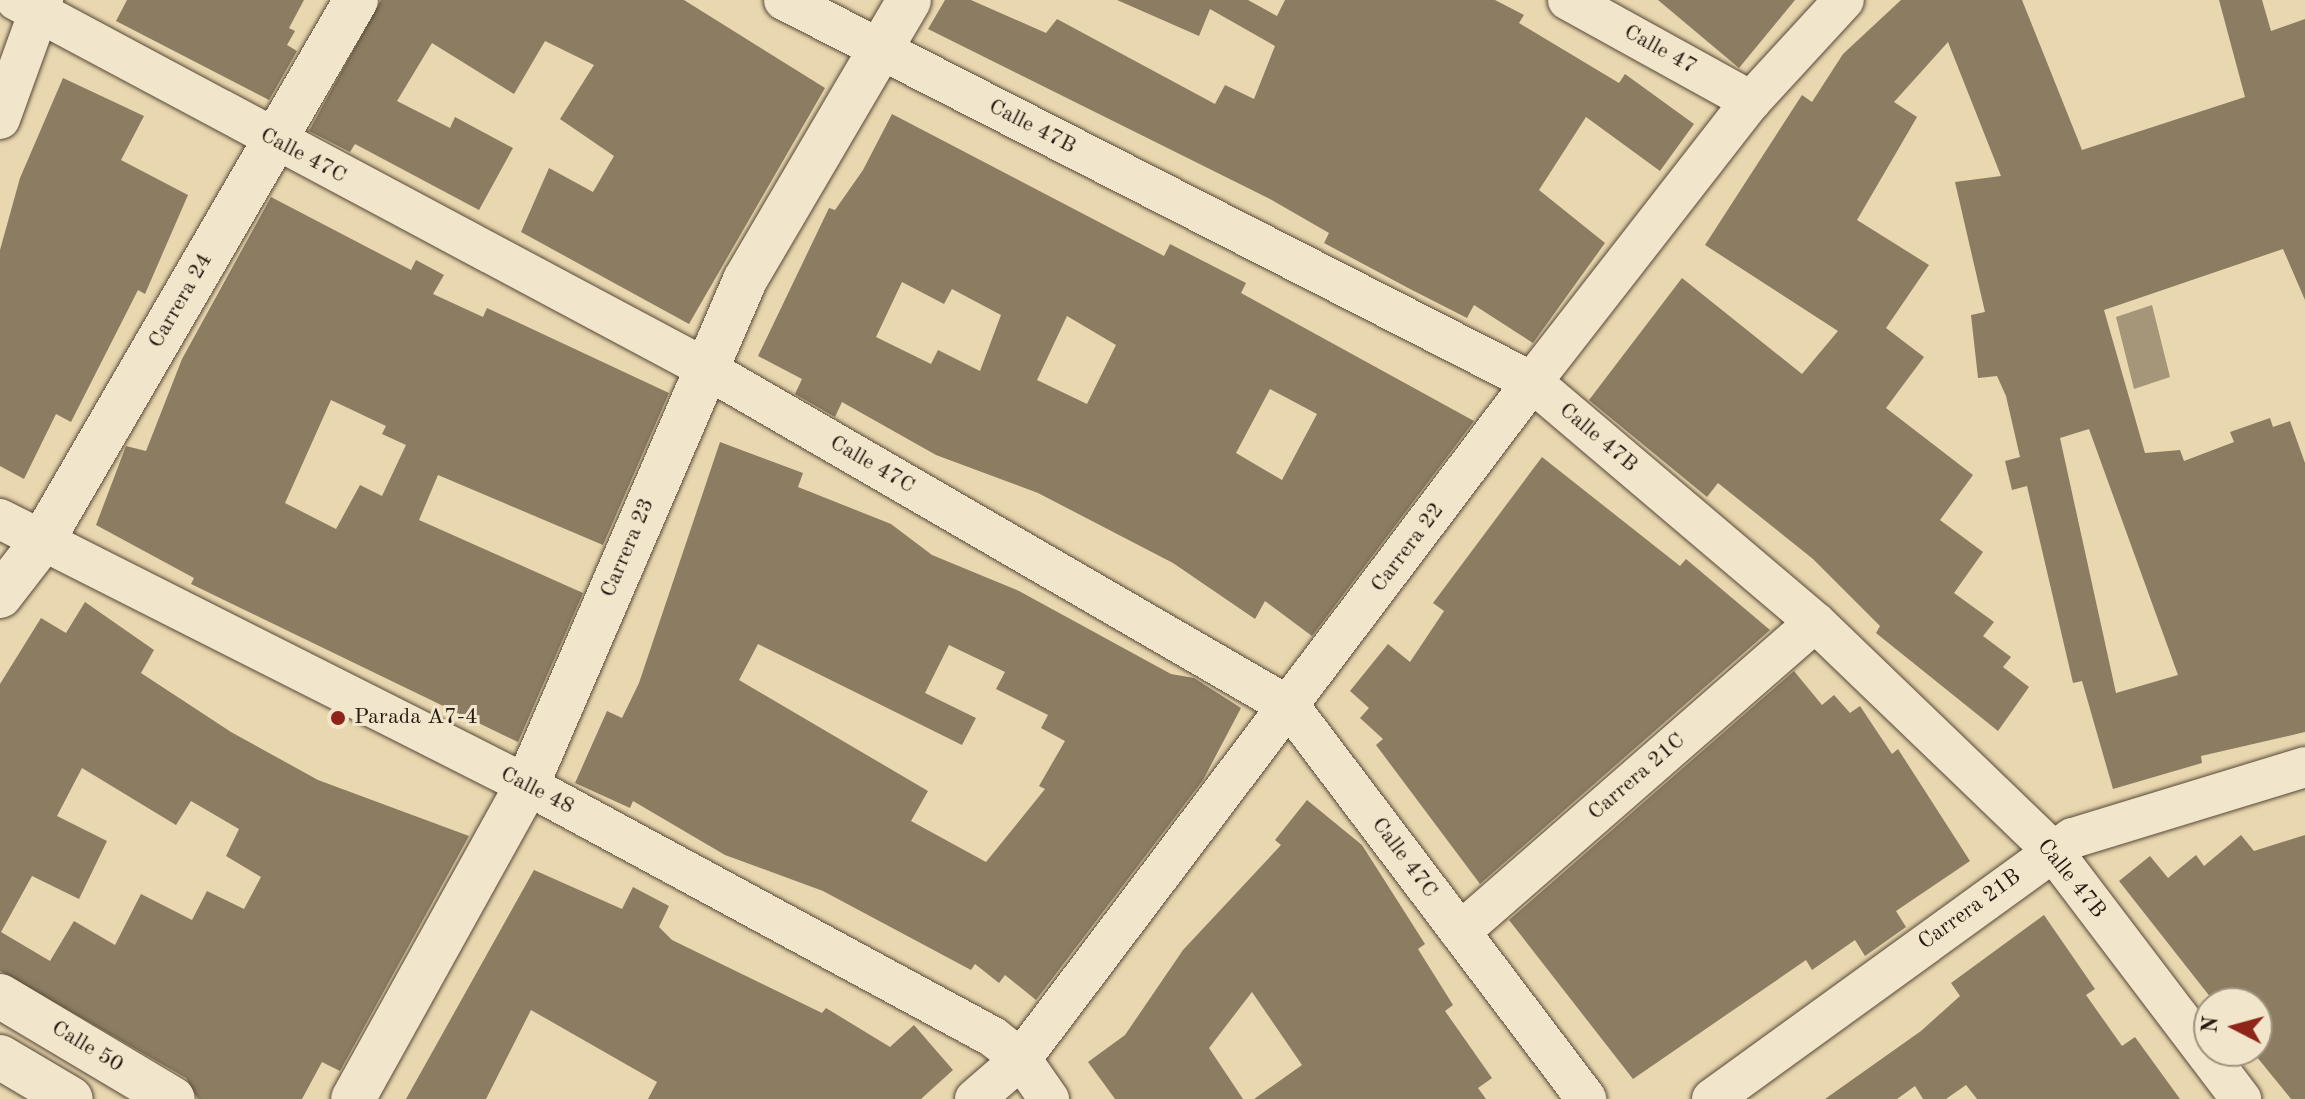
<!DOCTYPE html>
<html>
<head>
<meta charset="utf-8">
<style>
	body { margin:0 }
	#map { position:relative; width:2305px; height:1099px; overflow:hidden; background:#e9d7af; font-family:"Old Standard TT",serif }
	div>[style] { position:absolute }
	.water>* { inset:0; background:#a69679 }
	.building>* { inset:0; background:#8b7c62 }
	.roads { filter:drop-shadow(0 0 2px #564837) drop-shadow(0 0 2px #564837) }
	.street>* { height:40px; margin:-20px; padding:0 20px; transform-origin:20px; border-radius:20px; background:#f1e5cb }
	.secondary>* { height:44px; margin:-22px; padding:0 22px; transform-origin:22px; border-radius:22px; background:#f1e5cb }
	.dots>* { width:22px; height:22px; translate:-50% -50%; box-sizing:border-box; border:4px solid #f1e5cb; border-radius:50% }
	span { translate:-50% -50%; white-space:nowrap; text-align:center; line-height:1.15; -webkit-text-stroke:6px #f1e5cb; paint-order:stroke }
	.street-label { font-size:22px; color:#25190f }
	.poi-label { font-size:22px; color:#25190f }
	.left { translate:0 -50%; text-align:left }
	.north { position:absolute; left:2193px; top:987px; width:80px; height:80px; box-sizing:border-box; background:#f1e5cb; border:2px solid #9f9380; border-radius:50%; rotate:276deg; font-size:22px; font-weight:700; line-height:32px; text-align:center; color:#25190f }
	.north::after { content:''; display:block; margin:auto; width:28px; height:36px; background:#8f2418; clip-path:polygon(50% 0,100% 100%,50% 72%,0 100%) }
</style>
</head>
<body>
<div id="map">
	<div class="water">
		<div style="clip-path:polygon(2152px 305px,2170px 377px,2134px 389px,2116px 317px)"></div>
	</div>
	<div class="building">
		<div style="clip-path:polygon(127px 0,304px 0,289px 28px,295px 31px,287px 45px,297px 51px,269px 100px,116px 21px)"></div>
		<div style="clip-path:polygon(381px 0,684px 0,825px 88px,689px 324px,521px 232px,549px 168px,593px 192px,614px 156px,560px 119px,594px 65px,545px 41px,514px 94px,432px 43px,397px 101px,450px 128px,455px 117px,513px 148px,479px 210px,355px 144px,350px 152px,309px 131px)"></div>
		<div style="clip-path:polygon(945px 0,971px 0,1046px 33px,1057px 19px,1215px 104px,1225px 85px,1254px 99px,1275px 46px,1210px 9px,1199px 36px,1117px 0,1248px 0,1277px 16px,1285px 0,1495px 0,1524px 15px,1519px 23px,1619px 83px,1625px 74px,1694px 124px,1660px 171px,1586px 117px,1539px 190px,1605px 243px,1533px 343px,1474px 305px,1467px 318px,1410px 289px,1324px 243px,1329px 233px,1270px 199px,928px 29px)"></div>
		<div style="clip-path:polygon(1658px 0,1795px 0,1739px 68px)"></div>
		<div style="clip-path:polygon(evenodd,1901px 0,2022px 0,2082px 150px,2245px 97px,2219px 0,2262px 0,2271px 31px,2305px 19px,2305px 300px,2283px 249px,2104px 310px,2145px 453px,2180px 450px,2184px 461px,2234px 442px,2230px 432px,2270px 418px,2273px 427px,2290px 421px,2305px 463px,2305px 732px,2201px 756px,2202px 763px,2113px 789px,2082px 681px,2073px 683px,2027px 486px,2012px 490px,2005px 461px,2020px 457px,2006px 396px,1997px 376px,1978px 378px,1971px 315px,1985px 312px,1955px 182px,2001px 176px,1948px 42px,1894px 102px,1917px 117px,1857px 220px,1929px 265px,1886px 328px,1924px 357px,1886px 408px,1973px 475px,1940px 520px,1983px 552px,1954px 593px,1994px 622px,1983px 636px,2011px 657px,2003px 667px,2029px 687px,1998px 731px,1876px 633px,1880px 626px,1813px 559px,1718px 483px,1707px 497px,1589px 400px,1682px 278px,1802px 374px,1838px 331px,1705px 245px,1802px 95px,1812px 102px,1843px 54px,1901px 0,2089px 429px,2178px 675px,2116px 693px,2060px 438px,2089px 429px)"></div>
		<div style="clip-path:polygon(63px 78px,144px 116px,121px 160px,188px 195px,145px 294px,138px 290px,71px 422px,56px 414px,24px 479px,0 466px,0 250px,20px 178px)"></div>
		<div style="clip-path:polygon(evenodd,892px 114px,1164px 256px,1170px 244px,1246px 283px,1241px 293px,1474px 421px,1312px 636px,1265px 601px,1255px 619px,1173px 563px,1038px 493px,936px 455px,842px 402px,835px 417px,795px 394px,802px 379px,758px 356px,829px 208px,835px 210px,863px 170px,892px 114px,902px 282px,944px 304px,952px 289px,1001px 315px,980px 371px,938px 350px,931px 364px,876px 337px,902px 282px,892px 114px,1067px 316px,1116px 345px,1087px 404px,1037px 380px,1067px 316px,892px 114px,1270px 389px,1317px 414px,1282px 480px,1236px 453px,1270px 389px)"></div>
		<div style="clip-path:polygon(evenodd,271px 197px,411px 270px,416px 260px,444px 275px,433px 294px,483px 317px,487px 308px,669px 393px,603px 545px,438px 475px,419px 520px,583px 593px,518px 742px,191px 584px,194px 578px,96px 525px,126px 446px,146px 451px,182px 359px,271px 197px,331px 400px,386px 426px,382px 434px,406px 445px,382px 496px,360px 485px,336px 529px,285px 503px,331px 400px)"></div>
		<div style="clip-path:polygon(evenodd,720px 442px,803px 473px,798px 487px,891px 524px,932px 555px,1019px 591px,1171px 674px,1194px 678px,1241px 708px,1203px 780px,1036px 1000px,1005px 975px,999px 983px,975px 964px,971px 970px,823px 891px,725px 855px,633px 801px,630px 808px,575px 783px,607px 711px,622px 718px,639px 683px,720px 442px,758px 644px,962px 745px,976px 718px,925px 693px,949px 645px,1005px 672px,996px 689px,1048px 715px,1041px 728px,1065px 741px,1039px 786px,1045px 789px,986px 862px,911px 821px,928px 791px,739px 680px,758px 644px)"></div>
		<div style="clip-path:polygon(1542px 457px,1680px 566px,1686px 559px,1770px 630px,1480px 884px,1376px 745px,1383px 739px,1360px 718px,1369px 708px,1350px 691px,1388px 644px,1410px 662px,1444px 611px,1433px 603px)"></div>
		<div style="clip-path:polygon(evenodd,85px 602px,154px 650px,141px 673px,231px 732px,318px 780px,469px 836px,340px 1071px,322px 1062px,302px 1099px,198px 1099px,186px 1078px,0 971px,0 684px,41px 618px,66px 633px,85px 602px,82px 768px,176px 825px,191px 801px,239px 829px,226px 856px,261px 877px,244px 909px,207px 891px,192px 920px,141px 894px,115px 945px,74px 921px,50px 961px,1px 932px,32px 876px,79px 899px,107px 841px,57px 816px,82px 768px)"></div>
		<div style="clip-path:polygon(1794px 671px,1822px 705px,1834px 695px,1850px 713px,1860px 706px,1892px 754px,1898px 749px,1970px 861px,1896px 911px,1906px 927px,1865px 956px,1855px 940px,1812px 970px,1806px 960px,1633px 1079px,1509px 920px)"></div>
		<div style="clip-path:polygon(1307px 800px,1362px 845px,1425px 944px,1418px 949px,1453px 1005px,1445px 1011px,1492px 1078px,1478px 1088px,1486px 1099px,1254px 1099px,1302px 1065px,1252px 992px,1209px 1048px,1243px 1099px,1115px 1099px,1088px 1062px,1125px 1035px,1183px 950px,1281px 845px,1275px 840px)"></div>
		<div style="clip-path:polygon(2241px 835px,2254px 851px,2305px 835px,2305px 1099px,2291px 1099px,2252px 1051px,2257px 1003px,2215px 1003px,2119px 881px,2150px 856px,2168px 878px,2196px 855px,2204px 866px)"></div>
		<div style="clip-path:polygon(534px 870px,622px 909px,633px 887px,669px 906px,659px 927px,672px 940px,822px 1013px,826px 1008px,890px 1047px,914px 1025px,953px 1070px,921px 1099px,648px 1099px,657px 1082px,531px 1010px,486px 1099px,406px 1099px)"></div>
		<div style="clip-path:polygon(2044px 915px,2095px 989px,2086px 995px,2122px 1046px,2135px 1037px,2180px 1099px,1977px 1099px,1966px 1085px,1946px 1099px,1923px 1099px,1915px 1086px,1897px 1099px,1825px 1099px,1921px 1031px,1960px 996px,1951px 983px)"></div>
	</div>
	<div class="roads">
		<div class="street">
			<div style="left:16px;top:0;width:781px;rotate:28.11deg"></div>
			<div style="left:705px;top:368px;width:676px;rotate:30.09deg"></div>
			<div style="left:1290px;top:707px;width:491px;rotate:52.9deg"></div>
			<div style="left:784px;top:0;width:840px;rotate:27.05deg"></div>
			<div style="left:1532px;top:382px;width:371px;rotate:40.3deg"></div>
			<div style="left:1815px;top:622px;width:329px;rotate:43.9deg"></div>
			<div style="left:2052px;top:850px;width:313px;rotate:52.8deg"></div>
			<div style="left:1568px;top:0;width:209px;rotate:28.9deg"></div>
			<div style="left:0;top:119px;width:127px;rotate:-70.1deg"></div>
			<div style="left:0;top:519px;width:590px;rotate:26.78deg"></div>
			<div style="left:527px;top:785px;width:530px;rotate:28.4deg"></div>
			<div style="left:993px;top:1037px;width:36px;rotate:38deg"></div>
			<div style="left:1021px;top:1059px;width:49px;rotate:55deg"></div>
			<div style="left:1460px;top:932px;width:471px;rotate:-41.1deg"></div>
			<div style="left:975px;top:1099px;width:61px;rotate:-41deg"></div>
			<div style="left:1021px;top:1059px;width:848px;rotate:-52.95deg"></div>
			<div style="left:1532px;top:382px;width:356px;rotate:-52.1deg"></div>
			<div style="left:1751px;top:101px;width:137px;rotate:-47.4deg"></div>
			<div style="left:1712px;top:1099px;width:445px;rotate:-35.9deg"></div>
			<div style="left:2073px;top:838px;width:243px;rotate:-17deg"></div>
		</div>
		<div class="secondary">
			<div style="left:0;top:596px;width:67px;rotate:-52.3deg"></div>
			<div style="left:41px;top:543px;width:628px;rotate:-59.88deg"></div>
			<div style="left:0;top:996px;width:201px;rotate:30.8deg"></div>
			<div style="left:0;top:1057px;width:82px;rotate:30.6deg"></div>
			<div style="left:353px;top:1099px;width:359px;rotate:-61deg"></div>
			<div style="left:527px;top:785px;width:550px;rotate:-66.65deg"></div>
			<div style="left:745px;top:280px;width:324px;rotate:-59.6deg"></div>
		</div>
	</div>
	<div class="dots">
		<div style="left:338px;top:718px;background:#8f2418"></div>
	</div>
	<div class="street-label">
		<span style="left:1660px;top:50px;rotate:29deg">Calle 47</span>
		<span style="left:1032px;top:127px;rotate:27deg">Calle 47B</span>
		<span style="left:303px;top:156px;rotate:28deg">Calle 47C</span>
		<span style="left:181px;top:301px;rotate:-60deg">Carrera 24</span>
		<span style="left:1598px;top:438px;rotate:40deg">Calle 47B</span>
		<span style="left:872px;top:465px;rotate:30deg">Calle 47C</span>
		<span style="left:628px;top:548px;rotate:-67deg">Carrera 23</span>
		<span style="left:1408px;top:548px;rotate:-53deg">Carrera 22</span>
		<span style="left:1637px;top:777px;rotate:-41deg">Carrera 21C</span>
		<span style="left:537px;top:791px;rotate:27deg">Calle 48</span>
		<span style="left:1404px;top:858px;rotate:53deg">Calle 47C</span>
		<span style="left:2071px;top:879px;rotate:51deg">Calle 47B</span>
		<span style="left:1970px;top:910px;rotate:-36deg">Carrera 21B</span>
		<span style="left:87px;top:1047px;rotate:31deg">Calle 50</span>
	</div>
	<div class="poi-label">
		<span class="left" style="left:354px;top:718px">Parada A7-4</span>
	</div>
	<div class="north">N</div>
</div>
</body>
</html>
